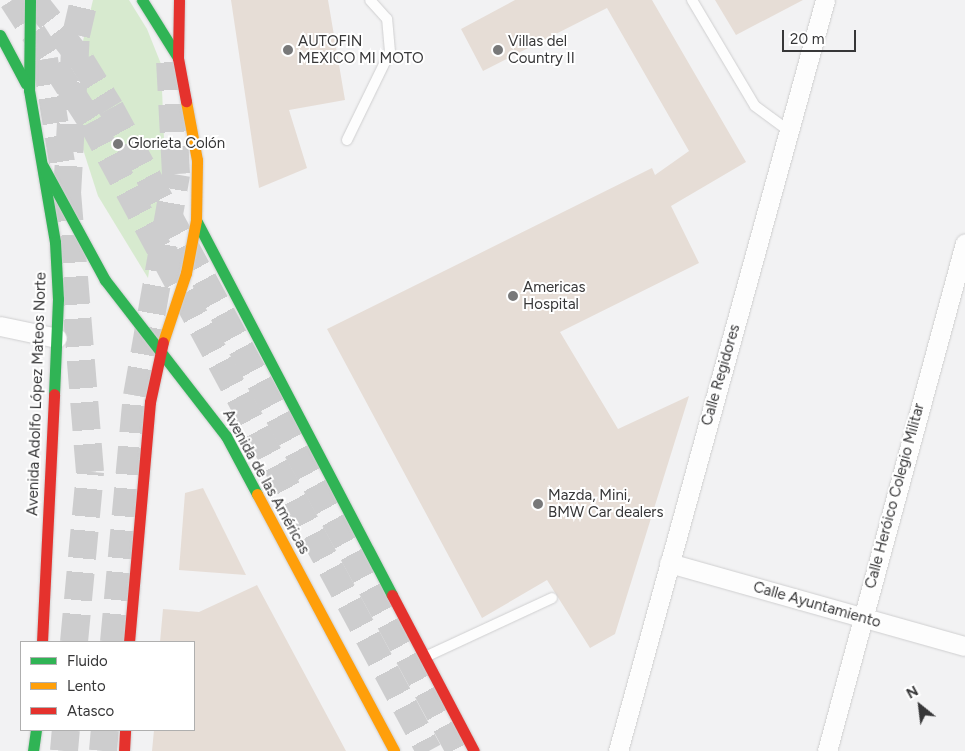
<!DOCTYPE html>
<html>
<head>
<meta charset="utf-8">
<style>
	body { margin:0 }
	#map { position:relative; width:965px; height:751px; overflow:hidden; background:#f2f2f3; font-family:Figtree,sans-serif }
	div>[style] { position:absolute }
	.green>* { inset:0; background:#d7eacf }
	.building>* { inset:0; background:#e6ddd6 }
	.secondary-tunnel>* { height:26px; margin-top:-13px; transform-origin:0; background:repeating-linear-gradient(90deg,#cdcdce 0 26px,transparent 0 39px) }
	.primary-tunnel>* { height:28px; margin-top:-14px; transform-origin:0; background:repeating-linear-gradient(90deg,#cdcdce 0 28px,transparent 0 42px) }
	.roads { filter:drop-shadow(0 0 1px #cfcfd0) drop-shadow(0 0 1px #cfcfd0) }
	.lane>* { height:10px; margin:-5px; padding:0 5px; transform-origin:5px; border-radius:5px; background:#fdfdfd }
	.street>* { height:19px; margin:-9.5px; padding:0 9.5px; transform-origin:9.5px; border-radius:9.5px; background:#fdfdfd }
	.fast>* { height:11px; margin:-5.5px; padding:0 5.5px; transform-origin:5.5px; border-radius:5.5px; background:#30b455 }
	.slow>* { height:11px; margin:-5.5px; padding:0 5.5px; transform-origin:5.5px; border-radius:5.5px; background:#ff9f0a }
	.jam>* { height:11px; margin:-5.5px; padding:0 5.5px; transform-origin:5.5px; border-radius:5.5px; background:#e5322d }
	.dots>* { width:14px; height:14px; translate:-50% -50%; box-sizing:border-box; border:2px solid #fff; border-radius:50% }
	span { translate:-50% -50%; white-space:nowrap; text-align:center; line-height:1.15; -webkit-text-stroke:4px #fff; paint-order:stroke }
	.poi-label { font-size:15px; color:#373738 }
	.left { translate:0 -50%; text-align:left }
	.street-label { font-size:15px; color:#373738 }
	.legend { position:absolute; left:20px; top:641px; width:175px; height:90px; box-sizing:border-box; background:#fff; border:1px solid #afafaf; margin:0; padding:6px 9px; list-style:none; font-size:15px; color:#373738 }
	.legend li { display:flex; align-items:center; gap:10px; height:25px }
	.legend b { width:25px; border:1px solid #afafaf }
	.north { position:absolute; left:895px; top:681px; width:50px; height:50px; -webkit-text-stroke:4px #fff; paint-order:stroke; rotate:331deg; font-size:14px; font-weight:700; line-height:20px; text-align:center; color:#373738 }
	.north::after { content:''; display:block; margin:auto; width:18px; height:22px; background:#373738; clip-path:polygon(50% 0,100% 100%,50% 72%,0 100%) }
	.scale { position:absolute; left:782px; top:30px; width:74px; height:22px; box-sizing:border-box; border:2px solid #373738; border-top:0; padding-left:6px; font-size:15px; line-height:18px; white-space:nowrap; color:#373738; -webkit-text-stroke:4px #fff; paint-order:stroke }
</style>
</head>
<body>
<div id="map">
	<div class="green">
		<div style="clip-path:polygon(93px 0,129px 0,147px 29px,161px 64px,165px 165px,148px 278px,98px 196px,80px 140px,82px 45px)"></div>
	</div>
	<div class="building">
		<div style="clip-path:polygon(231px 0,328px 0,345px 100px,289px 110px,307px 168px,259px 188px)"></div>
		<div style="clip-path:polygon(515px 0,652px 0,746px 162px,671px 206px,699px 263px,560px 332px,618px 429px,689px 396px,615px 634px,590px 648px,547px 580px,482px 618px,327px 329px,652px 168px,655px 175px,689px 151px,607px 8px,483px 71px,461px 29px)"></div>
		<div style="clip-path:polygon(715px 0,803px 0,736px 35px)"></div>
		<div style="clip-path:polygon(203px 488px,246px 575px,179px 570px,185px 493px)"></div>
		<div style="clip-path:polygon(257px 585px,346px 751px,152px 751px,154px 730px,194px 730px,194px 642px,160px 642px,163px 609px,199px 612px)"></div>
	</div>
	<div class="secondary-tunnel">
		<div style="left:12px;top:0;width:145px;rotate:57.1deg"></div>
		<div style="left:91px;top:122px;width:714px;rotate:61.75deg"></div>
		<div style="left:34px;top:0;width:78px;rotate:51.8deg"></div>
		<div style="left:82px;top:61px;width:55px;rotate:58.3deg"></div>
		<div style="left:111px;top:108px;width:731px;rotate:61.58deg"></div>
		<div style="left:45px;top:59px;width:137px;rotate:80.7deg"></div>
	</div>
	<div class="primary-tunnel">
		<div style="left:74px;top:642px;width:171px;rotate:-84.6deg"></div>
		<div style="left:90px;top:472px;width:279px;rotate:-94.7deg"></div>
		<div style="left:67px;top:194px;width:159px;rotate:-86.8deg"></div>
		<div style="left:76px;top:35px;width:36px;rotate:-77deg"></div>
		<div style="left:114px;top:642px;width:247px;rotate:-84.7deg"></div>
		<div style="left:137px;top:396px;width:225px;rotate:-80deg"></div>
		<div style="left:176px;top:174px;width:113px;rotate:-93deg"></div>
		<div style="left:64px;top:751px;width:21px;rotate:-85deg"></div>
		<div style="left:103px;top:751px;width:21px;rotate:-85deg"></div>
	</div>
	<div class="roads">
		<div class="lane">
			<div style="left:692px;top:0;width:123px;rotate:59.3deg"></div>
			<div style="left:755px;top:106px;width:42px;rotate:36.3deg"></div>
			<div style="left:347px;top:140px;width:98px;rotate:-64deg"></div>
			<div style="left:390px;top:52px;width:33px;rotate:-95deg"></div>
			<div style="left:387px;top:19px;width:25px;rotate:-132deg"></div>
			<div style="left:425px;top:657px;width:140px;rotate:-24.9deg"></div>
		</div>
		<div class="street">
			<div style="left:0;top:326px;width:58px;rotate:11.9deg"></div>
			<div style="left:669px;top:563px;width:307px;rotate:15.7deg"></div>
			<div style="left:618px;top:751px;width:779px;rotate:-74.59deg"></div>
			<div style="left:827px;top:751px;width:526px;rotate:-74.8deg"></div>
		</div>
		<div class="fast">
			<div style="left:30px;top:0;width:90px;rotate:90.6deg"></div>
			<div style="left:29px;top:90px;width:154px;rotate:80.3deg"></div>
			<div style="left:55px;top:242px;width:57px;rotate:87deg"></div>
			<div style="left:58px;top:299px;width:95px;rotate:92.4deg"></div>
			<div style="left:142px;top:0;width:66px;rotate:58deg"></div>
			<div style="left:0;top:35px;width:55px;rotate:62deg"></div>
			<div style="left:43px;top:166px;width:130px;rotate:61.5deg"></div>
			<div style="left:105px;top:280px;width:197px;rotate:52.2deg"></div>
			<div style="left:226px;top:436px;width:66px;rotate:61.9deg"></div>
			<div style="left:196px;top:220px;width:423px;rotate:62.4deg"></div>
			<div style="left:33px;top:751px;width:21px;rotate:-82deg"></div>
		</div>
		<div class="slow">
			<div style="left:163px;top:342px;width:73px;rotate:-71.6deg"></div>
			<div style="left:186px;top:273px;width:54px;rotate:-79.3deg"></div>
			<div style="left:196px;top:220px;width:60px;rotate:-89deg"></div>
			<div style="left:197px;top:160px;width:60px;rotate:-100.6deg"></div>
			<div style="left:257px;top:494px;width:291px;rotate:61.9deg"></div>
		</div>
		<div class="jam">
			<div style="left:179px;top:0;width:58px;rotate:91deg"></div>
			<div style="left:178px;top:58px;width:44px;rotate:79.5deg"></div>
			<div style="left:392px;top:595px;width:176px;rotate:62.3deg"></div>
			<div style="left:42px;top:642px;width:248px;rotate:-87.2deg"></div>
			<div style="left:129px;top:642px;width:241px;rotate:-85deg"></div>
			<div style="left:150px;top:402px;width:61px;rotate:-77.8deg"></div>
			<div style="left:124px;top:751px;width:21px;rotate:-87deg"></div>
		</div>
	</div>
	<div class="dots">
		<div style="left:288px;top:50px;background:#787879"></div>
		<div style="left:498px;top:50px;background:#787879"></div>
		<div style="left:118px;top:144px;background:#787879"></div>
		<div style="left:513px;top:296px;background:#787879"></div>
		<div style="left:538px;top:504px;background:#787879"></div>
	</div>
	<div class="poi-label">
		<span class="left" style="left:298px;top:50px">AUTOFIN<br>MEXICO MI MOTO</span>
		<span class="left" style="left:508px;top:50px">Villas del<br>Country II</span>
		<span class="left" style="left:128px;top:144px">Glorieta Colón</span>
		<span class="left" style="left:523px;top:296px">Americas<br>Hospital</span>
		<span class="left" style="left:548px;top:504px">Mazda, Mini,<br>BMW Car dealers</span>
	</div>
	<div class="street-label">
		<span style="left:721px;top:375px;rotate:-74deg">Calle Regidores</span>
		<span style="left:37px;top:394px;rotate:-88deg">Avenida Adolfo López Mateos Norte</span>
		<span style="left:266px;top:482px;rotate:61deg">Avenida de las Américas</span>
		<span style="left:895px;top:496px;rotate:-75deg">Calle Heróico Colegio Militar</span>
		<span style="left:817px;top:605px;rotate:16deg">Calle Ayuntamiento</span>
	</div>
	<ul class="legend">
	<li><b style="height:6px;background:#30b455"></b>Fluido</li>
	<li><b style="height:6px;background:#ff9f0a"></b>Lento</li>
	<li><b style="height:6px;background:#e5322d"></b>Atasco</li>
	</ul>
	<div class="north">N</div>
	<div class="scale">20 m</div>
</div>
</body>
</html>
